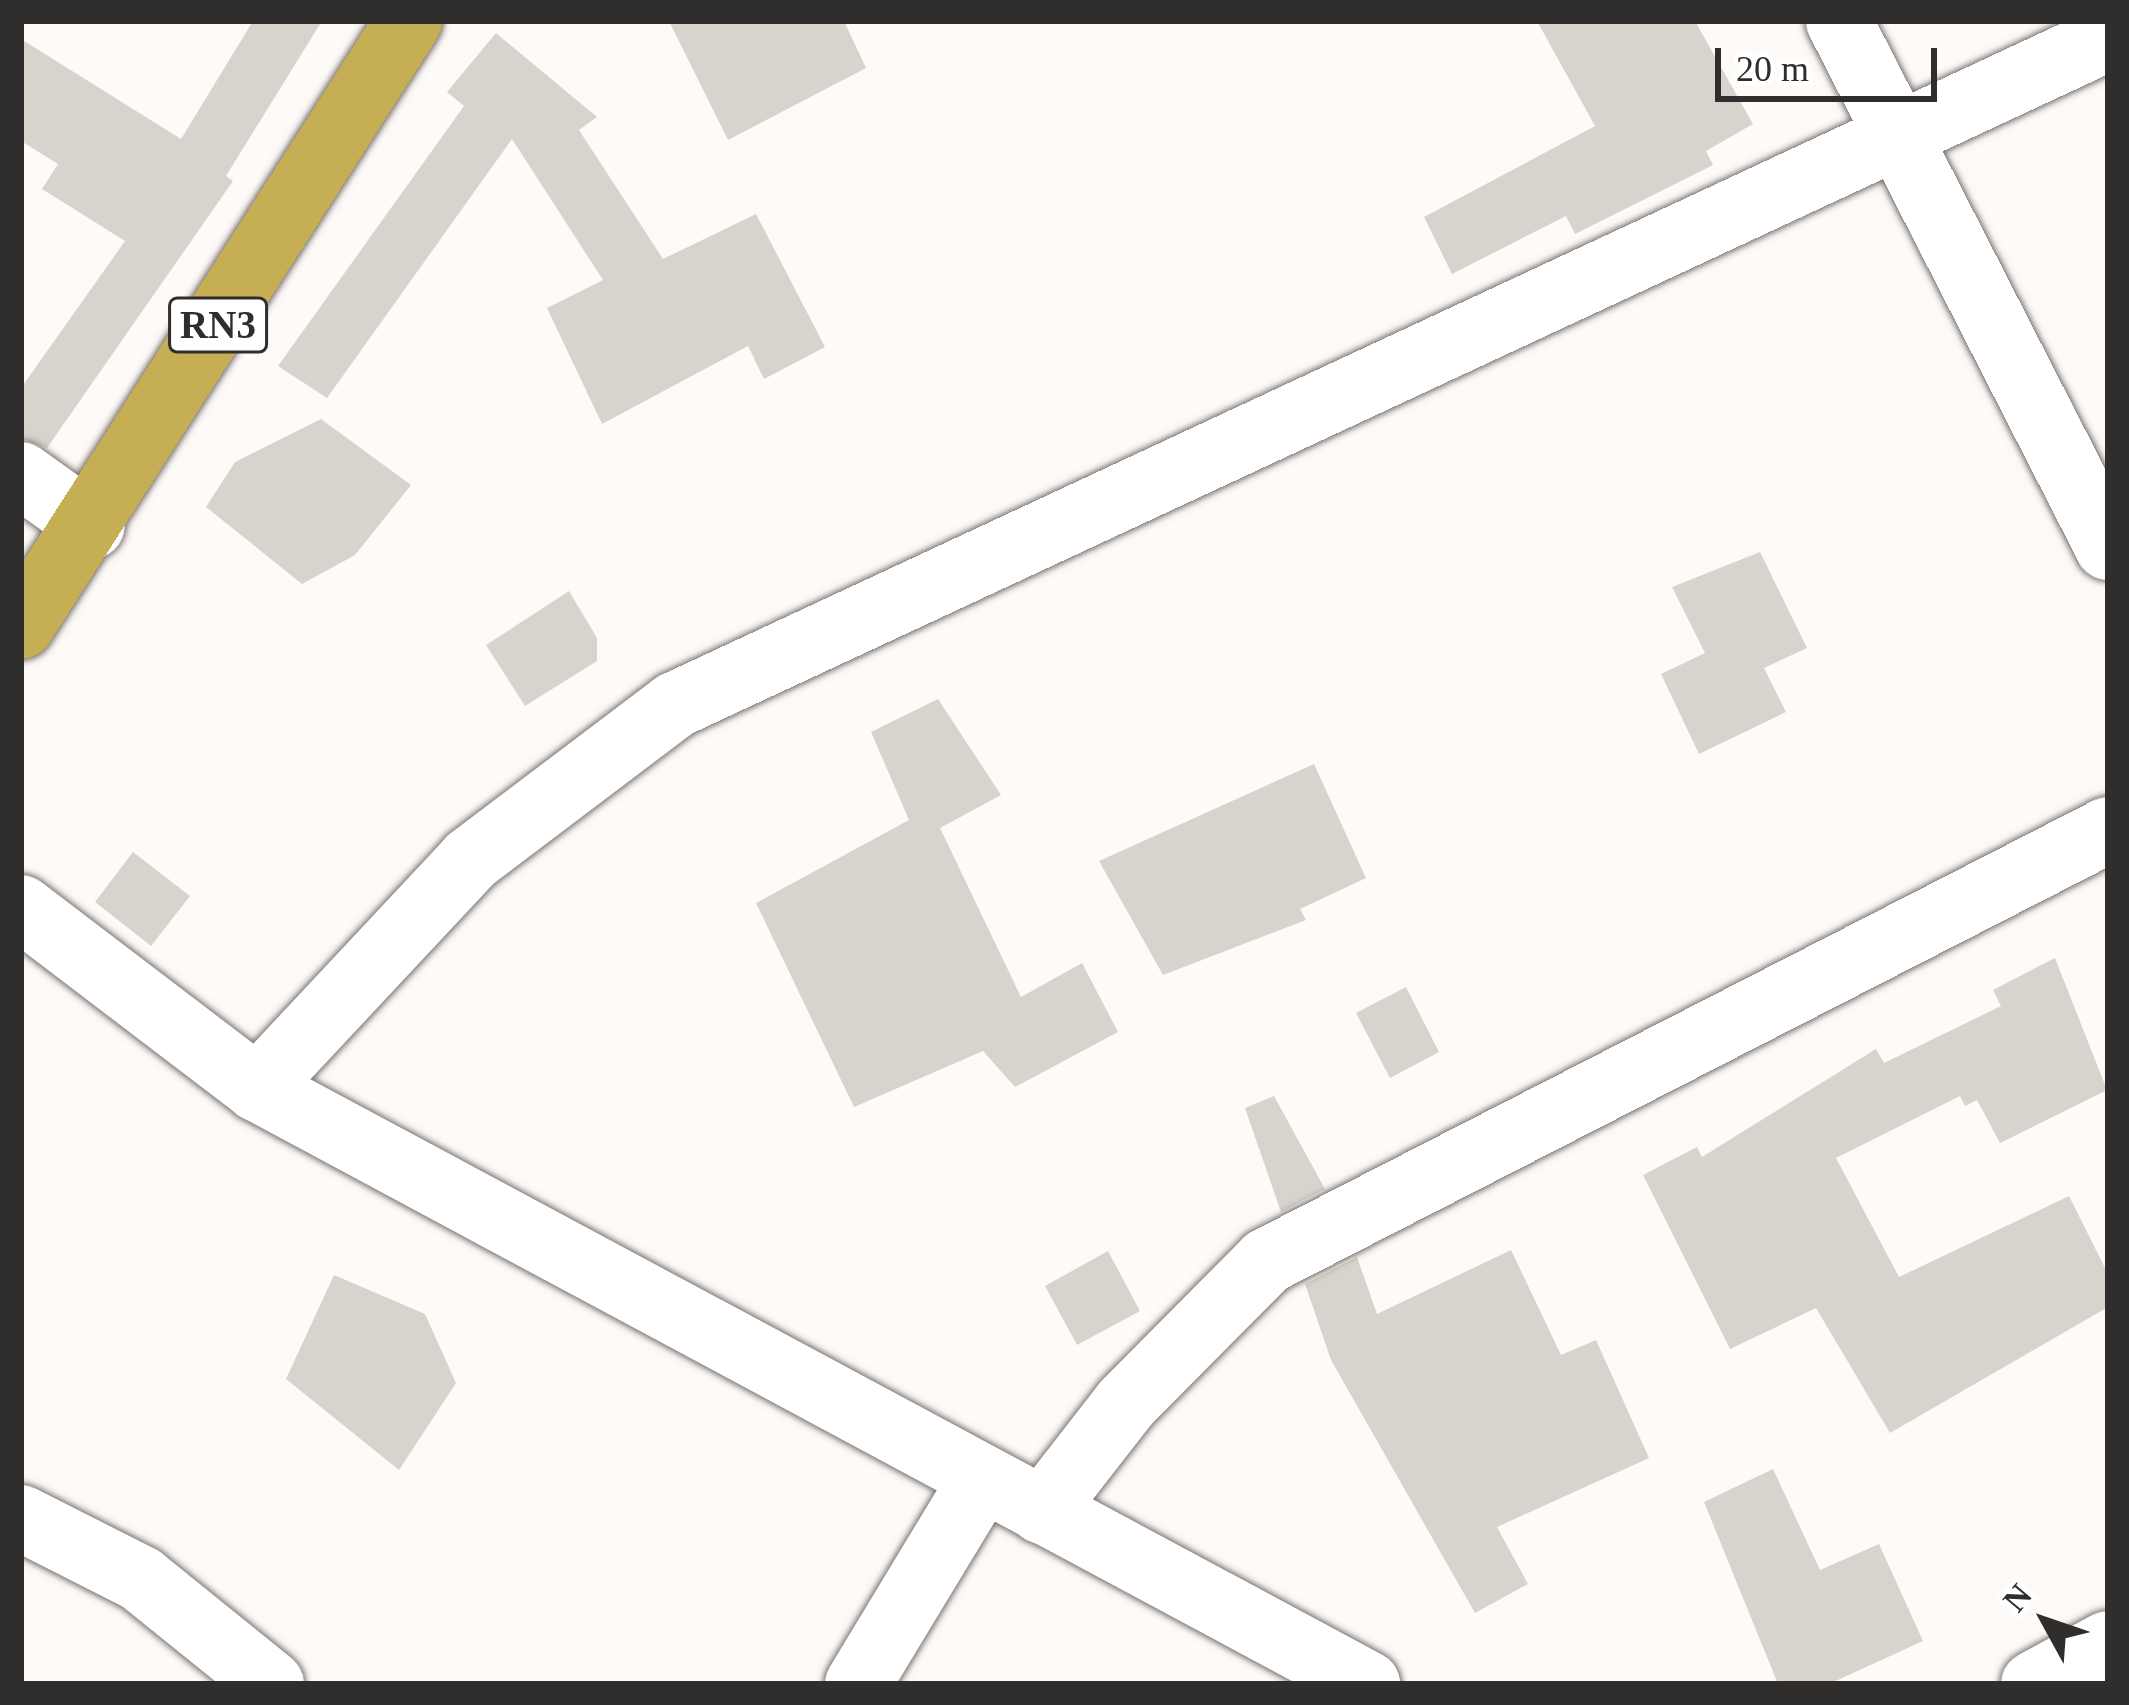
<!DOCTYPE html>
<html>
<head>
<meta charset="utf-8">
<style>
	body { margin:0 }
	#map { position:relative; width:2129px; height:1705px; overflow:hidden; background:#fefaf8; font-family:"Times New Roman",serif }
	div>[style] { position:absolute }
	.building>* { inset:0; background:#d9d3ce }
	.roads { filter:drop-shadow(0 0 3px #7b7571) drop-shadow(0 0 3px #7b7571) }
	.street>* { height:66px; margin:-33px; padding:0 33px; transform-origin:33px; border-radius:33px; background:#fff }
	.highway>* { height:66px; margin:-33px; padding:0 33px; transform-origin:33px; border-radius:33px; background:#c5ae54 }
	span { translate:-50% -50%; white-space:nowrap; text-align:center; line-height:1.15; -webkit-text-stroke:10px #fff; paint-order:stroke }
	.shield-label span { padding:3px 9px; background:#fff; border:3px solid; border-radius:9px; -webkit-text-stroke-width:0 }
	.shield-label { font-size:39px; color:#302e2c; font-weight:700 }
	.frame { position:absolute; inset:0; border:24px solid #302e2c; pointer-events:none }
	.north { position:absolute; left:1985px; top:1561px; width:120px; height:120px; -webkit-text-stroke:9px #fff; paint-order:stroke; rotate:310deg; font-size:33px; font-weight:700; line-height:48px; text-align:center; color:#302e2c }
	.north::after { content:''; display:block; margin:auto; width:42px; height:54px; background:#302e2c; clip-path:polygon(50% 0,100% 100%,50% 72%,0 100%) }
	.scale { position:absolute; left:1715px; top:48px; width:222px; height:54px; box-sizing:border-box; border:6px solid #302e2c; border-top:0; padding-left:15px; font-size:36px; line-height:42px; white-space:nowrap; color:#302e2c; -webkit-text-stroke:9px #fff; paint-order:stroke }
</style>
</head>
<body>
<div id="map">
	<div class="building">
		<div style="clip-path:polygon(253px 21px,322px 21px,226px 176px,233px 181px,47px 448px,21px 438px,21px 388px,125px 241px,42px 189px,58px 164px,21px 141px,21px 39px,181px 139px)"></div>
		<div style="clip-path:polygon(669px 21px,844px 21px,866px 68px,728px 140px)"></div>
		<div style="clip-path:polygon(1537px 21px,1695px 21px,1753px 124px,1706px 151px,1713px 165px,1575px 234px,1566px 216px,1452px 274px,1424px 217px,1595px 126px)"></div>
		<div style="clip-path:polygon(496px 33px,597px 117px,579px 130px,663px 259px,756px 214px,825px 347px,764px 379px,748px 346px,602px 424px,547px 308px,603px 280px,512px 139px,327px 398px,278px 366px,464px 106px,447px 92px)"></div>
		<div style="clip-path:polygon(321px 419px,411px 485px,355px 555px,302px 584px,206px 507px,235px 462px)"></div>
		<div style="clip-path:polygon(1760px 552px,1807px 648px,1764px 668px,1786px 712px,1699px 754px,1661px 674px,1705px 653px,1672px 587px)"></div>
		<div style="clip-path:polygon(569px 591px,597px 638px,597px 661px,525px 706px,486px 645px)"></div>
		<div style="clip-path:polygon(938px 699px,1001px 795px,940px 828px,1021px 997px,1082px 963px,1118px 1032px,1015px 1087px,983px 1051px,854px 1107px,756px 903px,909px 820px,871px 732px)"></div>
		<div style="clip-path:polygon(1314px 764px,1366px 878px,1300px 909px,1306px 920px,1163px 975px,1099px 861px)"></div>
		<div style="clip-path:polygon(133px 852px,190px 896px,151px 946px,95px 902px)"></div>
		<div style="clip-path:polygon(2055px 958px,2107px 1090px,2000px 1143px,1977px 1100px,1965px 1106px,1960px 1096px,1836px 1158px,1899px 1277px,2069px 1196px,2108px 1274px,2108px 1307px,1890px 1433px,1816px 1308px,1730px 1349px,1643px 1175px,1697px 1147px,1702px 1157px,1876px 1049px,1884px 1063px,2001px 1006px,1993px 990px)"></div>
		<div style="clip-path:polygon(1406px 987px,1439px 1052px,1390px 1078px,1356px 1013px)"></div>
		<div style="clip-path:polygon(1274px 1096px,1325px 1189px,1281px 1212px,1245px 1108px)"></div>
		<div style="clip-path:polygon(1511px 1250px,1561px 1355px,1596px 1340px,1649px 1458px,1497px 1527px,1528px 1584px,1475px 1613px,1331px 1360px,1305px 1284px,1357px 1257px,1377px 1314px)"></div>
		<div style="clip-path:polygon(1108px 1251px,1140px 1311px,1077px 1345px,1045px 1286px)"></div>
		<div style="clip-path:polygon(334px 1275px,425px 1314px,456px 1383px,399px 1470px,286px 1379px)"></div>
		<div style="clip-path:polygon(1773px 1469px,1820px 1570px,1879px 1544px,1923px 1641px,1829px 1684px,1778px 1684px,1704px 1502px)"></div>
	</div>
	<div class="roads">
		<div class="street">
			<div style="left:1839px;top:21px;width:591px;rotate:62.91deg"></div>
			<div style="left:21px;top:475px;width:87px;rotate:35.7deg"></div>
			<div style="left:21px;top:908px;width:297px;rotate:37.3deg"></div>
			<div style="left:257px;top:1088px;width:1260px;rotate:28.23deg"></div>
			<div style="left:257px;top:1088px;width:312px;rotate:-46.9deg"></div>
			<div style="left:470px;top:860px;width:257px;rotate:-37.1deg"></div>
			<div style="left:675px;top:705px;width:1581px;rotate:-24.96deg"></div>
			<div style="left:1042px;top:1511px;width:137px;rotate:-52.1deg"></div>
			<div style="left:1126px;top:1403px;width:200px;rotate:-45.2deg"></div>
			<div style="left:1267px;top:1261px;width:945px;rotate:-27.13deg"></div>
			<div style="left:21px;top:1518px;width:135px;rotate:26.9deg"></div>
			<div style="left:141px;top:1579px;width:167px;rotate:38.9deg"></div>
			<div style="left:858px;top:1684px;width:237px;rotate:-58.8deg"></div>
			<div style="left:2034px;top:1684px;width:84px;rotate:-28.4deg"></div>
		</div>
		<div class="highway">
			<div style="left:21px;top:626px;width:719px;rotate:-57.33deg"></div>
		</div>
	</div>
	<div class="shield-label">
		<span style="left:218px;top:325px">RN3</span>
	</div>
	<div class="frame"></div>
	<div class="north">N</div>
	<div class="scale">20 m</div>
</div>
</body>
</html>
